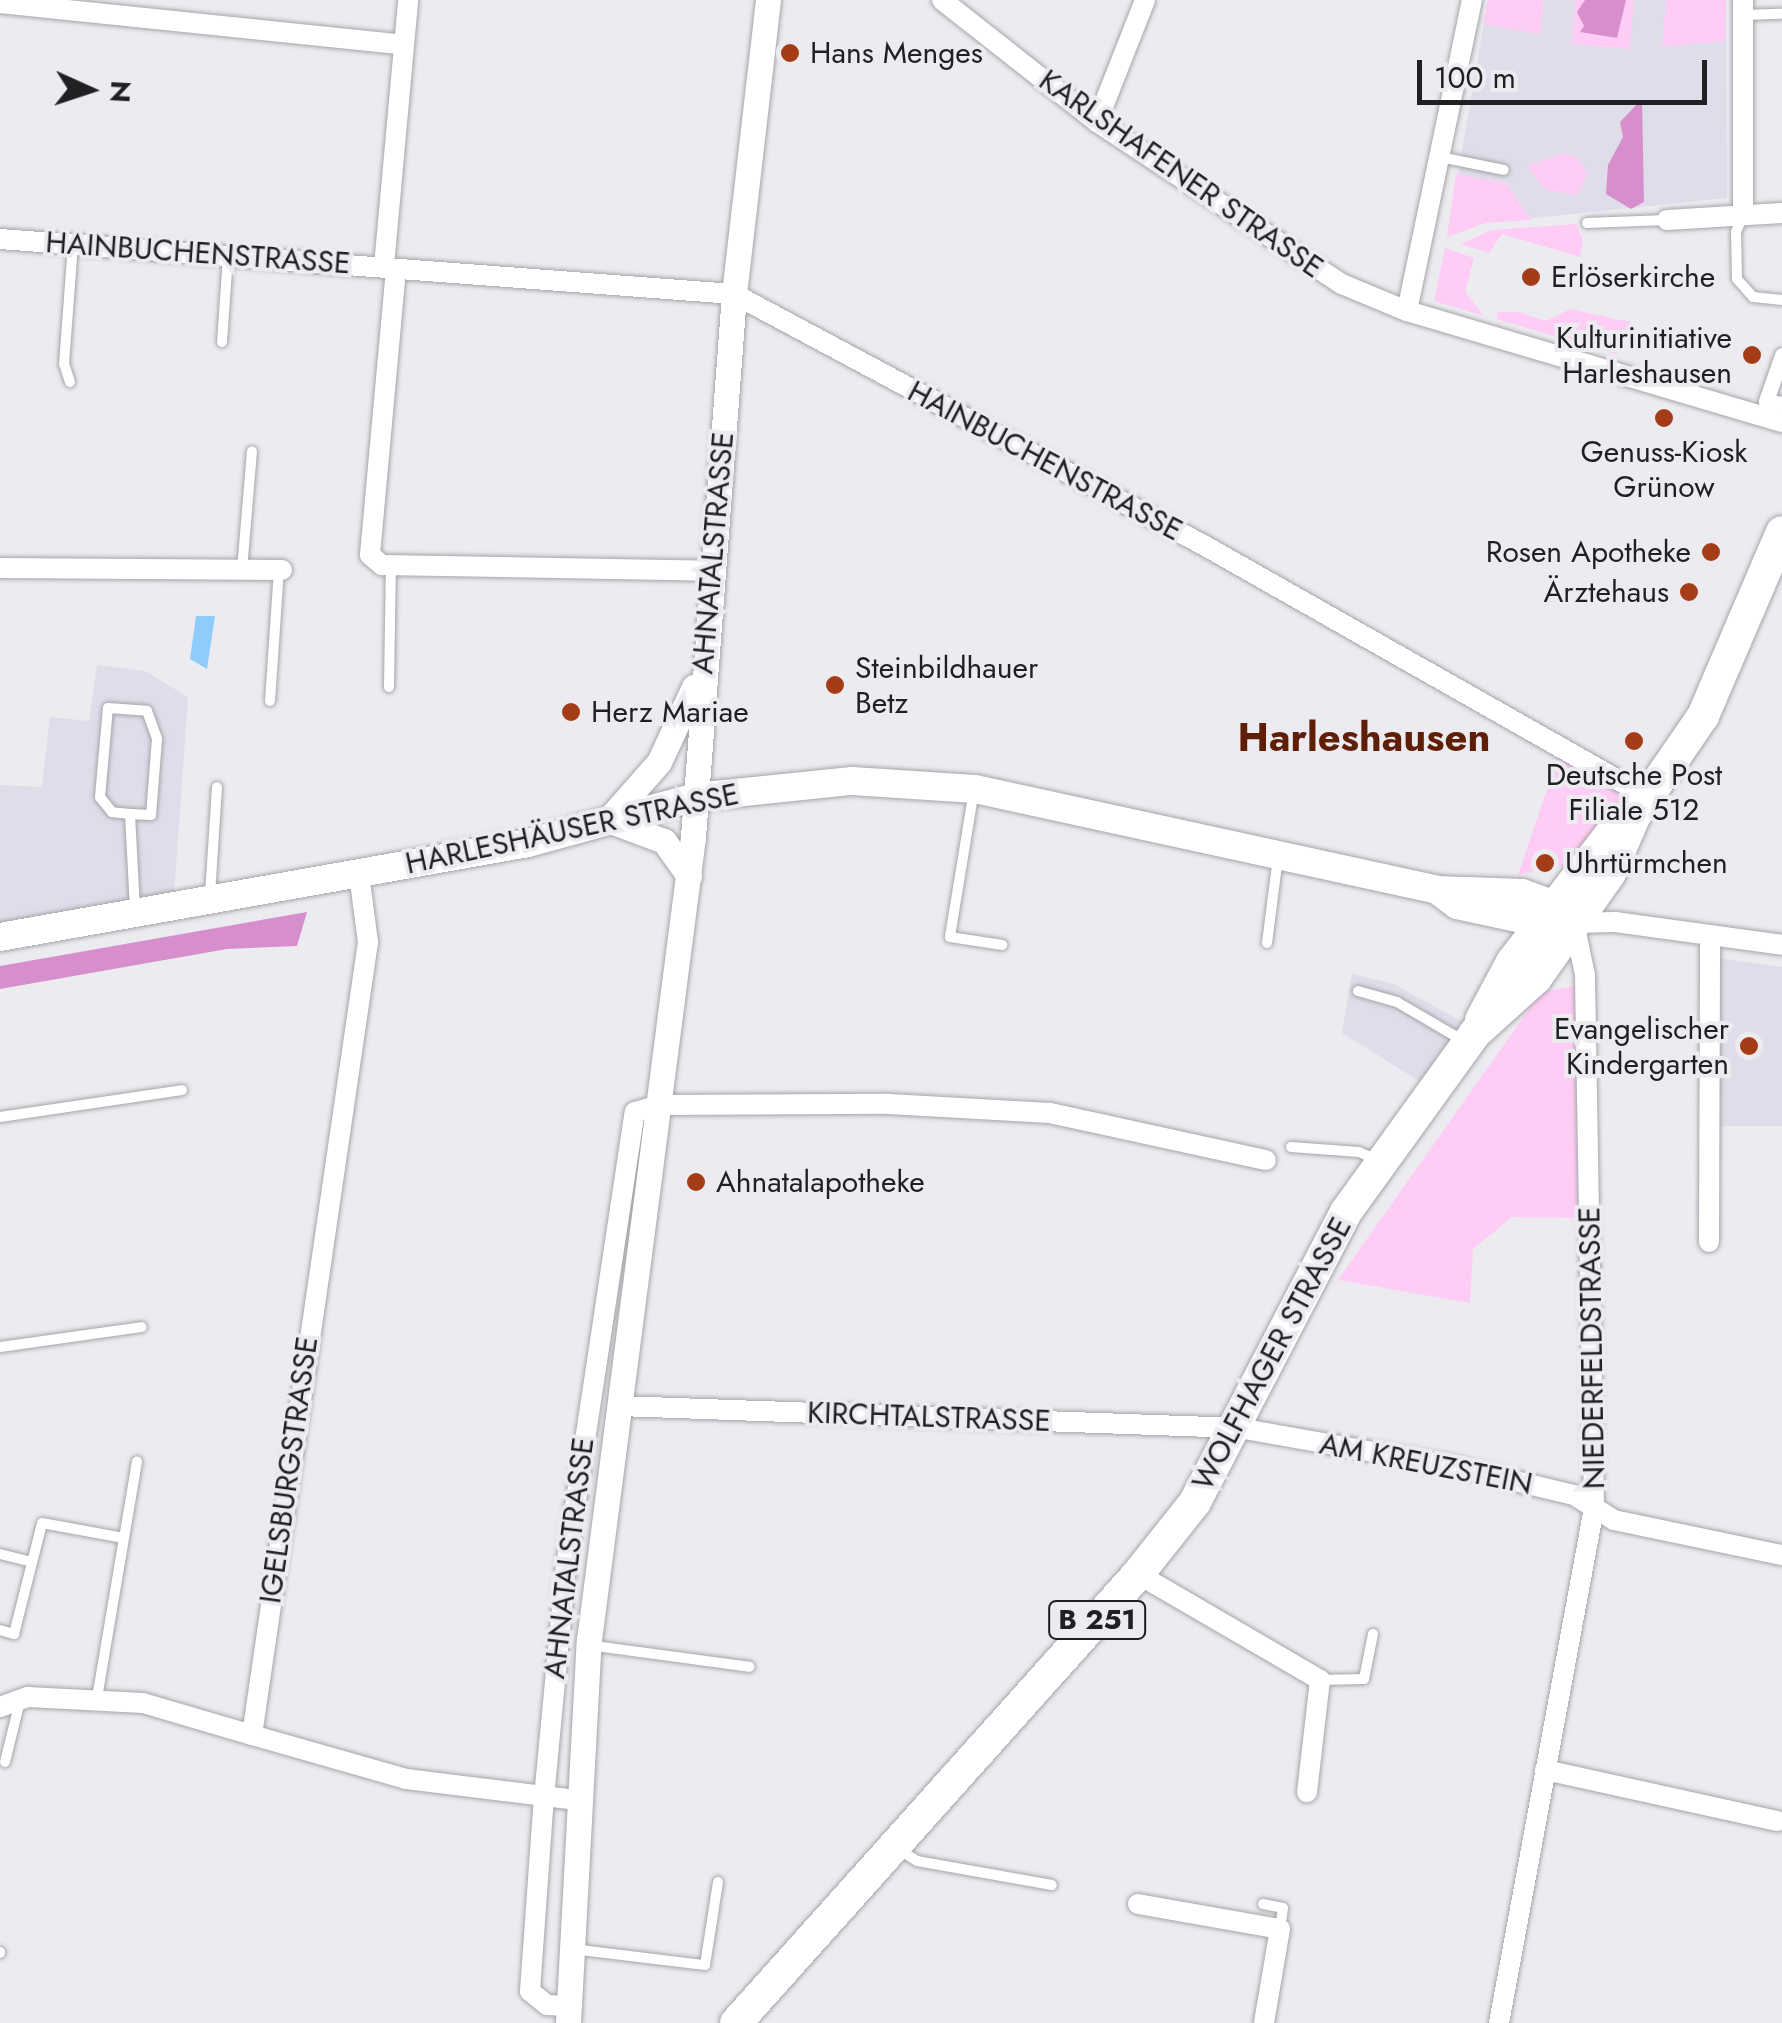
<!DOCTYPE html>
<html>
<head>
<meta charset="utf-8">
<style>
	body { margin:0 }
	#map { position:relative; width:1782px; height:2023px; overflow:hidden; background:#ecebf0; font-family:Jost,sans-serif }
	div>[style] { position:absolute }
	.built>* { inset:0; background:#dedde9 }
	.green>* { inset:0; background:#ffccf6 }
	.forest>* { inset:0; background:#d68fcc }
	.water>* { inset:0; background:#8fccfd }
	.roads { filter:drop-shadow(0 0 2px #a5a5a9) drop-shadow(0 0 2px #a5a5a9) }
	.service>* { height:10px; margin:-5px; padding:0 5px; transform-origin:5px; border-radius:5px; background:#fff }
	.pedestrian>* { height:15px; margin:-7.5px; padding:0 7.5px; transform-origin:7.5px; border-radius:7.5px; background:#fff }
	.minor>* { height:20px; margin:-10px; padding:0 10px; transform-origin:10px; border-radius:10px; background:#fff }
	.tertiary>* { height:25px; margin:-12.5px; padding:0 12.5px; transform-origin:12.5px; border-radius:12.5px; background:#fff }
	.secondary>* { height:28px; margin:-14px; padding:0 14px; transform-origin:14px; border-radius:14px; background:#fff }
	.primary>* { height:32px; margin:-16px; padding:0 16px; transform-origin:16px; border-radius:16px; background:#fff }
	.dots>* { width:28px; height:28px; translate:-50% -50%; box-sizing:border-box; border:5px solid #ecebf0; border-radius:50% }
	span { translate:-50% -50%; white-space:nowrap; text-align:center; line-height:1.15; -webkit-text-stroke:8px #ecebf0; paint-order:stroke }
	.shield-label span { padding:2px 8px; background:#ecebf0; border:2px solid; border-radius:8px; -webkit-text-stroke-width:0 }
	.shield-label { font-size:28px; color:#201f21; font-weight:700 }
	.poi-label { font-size:30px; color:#201f21 }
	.left { translate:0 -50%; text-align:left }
	.right { translate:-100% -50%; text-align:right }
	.street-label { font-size:30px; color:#201f21 }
	.district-label { font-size:40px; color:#5f1f06; font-weight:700 }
	.north { position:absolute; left:40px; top:40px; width:100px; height:100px; -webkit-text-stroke:8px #ecebf0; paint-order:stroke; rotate:93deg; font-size:28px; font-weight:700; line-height:40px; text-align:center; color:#201f21 }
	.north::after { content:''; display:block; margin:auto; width:35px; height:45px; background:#201f21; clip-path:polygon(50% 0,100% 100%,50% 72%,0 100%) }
	.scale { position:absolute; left:1417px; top:60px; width:290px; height:45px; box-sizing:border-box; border:5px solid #201f21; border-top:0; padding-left:12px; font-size:30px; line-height:35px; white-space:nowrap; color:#201f21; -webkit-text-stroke:8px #ecebf0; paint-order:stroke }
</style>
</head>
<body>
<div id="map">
	<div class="built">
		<div style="clip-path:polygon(1488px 0,1726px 0,1727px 198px,1485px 223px,1447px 237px)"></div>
		<div style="clip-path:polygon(97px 665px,145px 671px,188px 697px,173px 907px,0 937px,0 785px,42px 787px,50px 717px,89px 721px)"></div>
		<div style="clip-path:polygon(1716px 958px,1782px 967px,1782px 1126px,1715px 1126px)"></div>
		<div style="clip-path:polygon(1352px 974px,1394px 984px,1463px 1022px,1421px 1082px,1342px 1033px)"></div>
	</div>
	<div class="green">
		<div style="clip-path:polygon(1488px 0,1543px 0,1540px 34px,1483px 24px)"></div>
		<div style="clip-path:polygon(1575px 0,1634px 0,1630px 49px,1572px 44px)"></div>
		<div style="clip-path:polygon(1666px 0,1726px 0,1725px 41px,1662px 47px)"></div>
		<div style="clip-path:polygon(1565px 153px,1578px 158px,1588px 174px,1577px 195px,1545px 190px,1527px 166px)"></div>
		<div style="clip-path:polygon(1456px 174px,1506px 183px,1531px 220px,1485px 223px,1447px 237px)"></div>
		<div style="clip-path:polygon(1576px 224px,1583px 240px,1580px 257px,1502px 234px,1489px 253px,1461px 244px,1491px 230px)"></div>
		<div style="clip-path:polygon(1445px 248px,1474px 258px,1465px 292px,1484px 316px,1434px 301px)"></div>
		<div style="clip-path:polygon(1570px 309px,1630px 322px,1635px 332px,1616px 354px,1496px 319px,1498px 312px,1518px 312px,1546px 321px)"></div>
		<div style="clip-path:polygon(1558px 757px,1625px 793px,1567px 865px,1518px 875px)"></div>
		<div style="clip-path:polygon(1575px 986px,1578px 1218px,1512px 1217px,1473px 1249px,1470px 1303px,1338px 1280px,1541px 992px)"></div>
	</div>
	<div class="forest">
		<div style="clip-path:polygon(1585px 0,1626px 0,1617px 38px,1580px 32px,1584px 26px,1577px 12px)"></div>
		<div style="clip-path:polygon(1642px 99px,1644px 202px,1631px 209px,1606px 194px,1608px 165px,1623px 137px,1620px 122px)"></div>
		<div style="clip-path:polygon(307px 912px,297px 946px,227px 949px,0 989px,0 966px)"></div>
	</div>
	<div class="water">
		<div style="clip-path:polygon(196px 616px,215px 616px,207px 669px,190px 659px)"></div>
	</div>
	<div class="roads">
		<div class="service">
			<div style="left:1744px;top:15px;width:38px;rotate:-2deg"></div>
			<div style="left:1440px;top:157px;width:65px;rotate:11.5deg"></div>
			<div style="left:1743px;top:216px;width:17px;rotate:114deg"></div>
			<div style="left:1736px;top:232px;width:47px;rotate:88.8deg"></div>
			<div style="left:1737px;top:279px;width:24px;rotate:48deg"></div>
			<div style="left:1753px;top:297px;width:29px;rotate:6deg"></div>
			<div style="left:1587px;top:223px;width:80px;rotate:-2.1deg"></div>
			<div style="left:222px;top:342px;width:86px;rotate:-86deg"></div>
			<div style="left:70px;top:382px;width:19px;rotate:-108deg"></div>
			<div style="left:64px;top:364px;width:119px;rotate:-85.7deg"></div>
			<div style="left:242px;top:570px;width:119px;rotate:-85.2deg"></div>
			<div style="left:389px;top:687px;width:122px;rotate:-89.1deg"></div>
			<div style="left:270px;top:701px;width:131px;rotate:-86.1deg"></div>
			<div style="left:974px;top:790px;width:149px;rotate:99.3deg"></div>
			<div style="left:950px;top:937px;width:53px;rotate:8.7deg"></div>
			<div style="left:130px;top:814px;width:18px;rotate:-174deg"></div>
			<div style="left:112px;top:812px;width:19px;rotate:-129deg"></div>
			<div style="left:100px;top:797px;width:89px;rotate:-84.9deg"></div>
			<div style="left:108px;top:708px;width:39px;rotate:4deg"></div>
			<div style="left:147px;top:711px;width:30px;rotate:70deg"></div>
			<div style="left:157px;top:739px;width:76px;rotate:94.5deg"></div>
			<div style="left:151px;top:815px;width:21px;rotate:-177deg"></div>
			<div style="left:130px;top:814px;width:97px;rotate:87deg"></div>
			<div style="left:210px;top:895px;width:108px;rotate:-86.3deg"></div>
			<div style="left:1267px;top:943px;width:87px;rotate:-82.7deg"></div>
			<div style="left:1358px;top:991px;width:41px;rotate:15.8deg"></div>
			<div style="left:1397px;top:1002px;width:75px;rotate:30.3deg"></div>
			<div style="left:0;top:1117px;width:184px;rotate:-8.4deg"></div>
			<div style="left:1291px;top:1147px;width:68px;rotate:4.2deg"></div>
			<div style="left:1359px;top:1152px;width:20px;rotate:24deg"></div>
			<div style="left:0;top:1347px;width:143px;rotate:-8deg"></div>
			<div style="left:0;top:1554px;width:33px;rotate:14deg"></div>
			<div style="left:0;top:1630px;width:15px;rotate:16deg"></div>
			<div style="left:14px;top:1634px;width:114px;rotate:-75.8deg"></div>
			<div style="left:42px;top:1523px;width:83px;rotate:10.4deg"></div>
			<div style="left:588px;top:1645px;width:163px;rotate:7.7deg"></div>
			<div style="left:1320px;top:1680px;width:44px;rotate:-1.3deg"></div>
			<div style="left:1364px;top:1679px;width:46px;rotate:-78.7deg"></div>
			<div style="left:96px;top:1704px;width:246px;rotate:-80.4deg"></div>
			<div style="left:5px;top:1762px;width:63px;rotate:-76.2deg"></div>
			<div style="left:898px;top:1849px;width:22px;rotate:32deg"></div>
			<div style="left:917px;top:1861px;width:137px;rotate:10.1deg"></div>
			<div style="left:1263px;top:1904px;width:20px;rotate:11deg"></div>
			<div style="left:1283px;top:1908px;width:21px;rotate:98deg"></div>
			<div style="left:572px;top:1949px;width:134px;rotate:6.9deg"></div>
			<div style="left:705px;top:1965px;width:84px;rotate:-81.1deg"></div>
			<div style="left:0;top:1952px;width:1px;rotate:90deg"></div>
		</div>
		<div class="pedestrian">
			<div style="left:1782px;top:355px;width:49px;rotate:109.2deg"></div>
			<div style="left:1766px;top:401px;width:16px;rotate:11deg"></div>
		</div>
		<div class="minor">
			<div style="left:942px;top:0;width:197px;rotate:38.2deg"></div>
			<div style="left:1097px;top:122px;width:294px;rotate:33.5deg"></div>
			<div style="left:1342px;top:284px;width:70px;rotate:22.6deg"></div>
			<div style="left:1407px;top:311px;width:391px;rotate:16.5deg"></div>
			<div style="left:1743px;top:0;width:215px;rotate:90deg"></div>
			<div style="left:0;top:3px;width:405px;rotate:5.9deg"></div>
			<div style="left:1097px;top:122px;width:131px;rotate:-68.5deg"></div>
			<div style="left:1667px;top:220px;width:115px;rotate:-3.5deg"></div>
			<div style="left:0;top:239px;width:736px;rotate:4.29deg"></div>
			<div style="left:734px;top:294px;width:536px;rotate:28.14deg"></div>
			<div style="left:1207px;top:547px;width:507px;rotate:29.55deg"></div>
			<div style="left:384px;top:266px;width:267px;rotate:-84.8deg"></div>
			<div style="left:396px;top:269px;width:287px;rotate:95.2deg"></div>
			<div style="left:370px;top:555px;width:16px;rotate:40deg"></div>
			<div style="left:382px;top:565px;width:330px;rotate:1deg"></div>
			<div style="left:1407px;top:311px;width:318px;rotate:-78.2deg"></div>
			<div style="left:0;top:568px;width:282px;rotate:0.4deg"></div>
			<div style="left:359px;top:874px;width:69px;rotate:82.5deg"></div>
			<div style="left:368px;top:942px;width:801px;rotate:98.32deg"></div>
			<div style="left:252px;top:1735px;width:160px;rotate:15.9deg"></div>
			<div style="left:406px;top:1779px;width:173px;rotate:7deg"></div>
			<div style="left:1709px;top:1242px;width:307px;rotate:-89.8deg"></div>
			<div style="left:619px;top:1406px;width:620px;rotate:2.03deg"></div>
			<div style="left:1239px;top:1428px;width:221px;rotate:10.1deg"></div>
			<div style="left:1457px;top:1467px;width:120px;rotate:13.5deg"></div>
			<div style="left:1574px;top:1495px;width:47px;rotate:32deg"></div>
			<div style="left:1614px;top:1520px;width:172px;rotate:11.8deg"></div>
			<div style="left:1138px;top:1574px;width:211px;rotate:30.2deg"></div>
			<div style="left:1320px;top:1680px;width:113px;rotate:96.6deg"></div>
			<div style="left:0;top:1707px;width:30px;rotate:-20deg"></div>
			<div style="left:28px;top:1697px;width:115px;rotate:3deg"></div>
			<div style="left:143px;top:1703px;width:114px;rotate:16.4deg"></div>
			<div style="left:1545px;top:1770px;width:238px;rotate:12.4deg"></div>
			<div style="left:1138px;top:1904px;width:144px;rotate:10deg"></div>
			<div style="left:1280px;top:1929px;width:95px;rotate:99.7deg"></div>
			<div style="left:568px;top:2006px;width:21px;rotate:-177deg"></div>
			<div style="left:547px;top:2005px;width:22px;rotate:-141deg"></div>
			<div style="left:530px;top:1991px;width:194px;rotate:-85.9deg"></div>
			<div style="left:544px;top:1798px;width:233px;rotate:-84.6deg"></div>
			<div style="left:566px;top:1566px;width:459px;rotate:-81.4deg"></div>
			<div style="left:635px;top:1112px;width:26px;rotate:-16deg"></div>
			<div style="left:660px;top:1105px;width:229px;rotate:-0.3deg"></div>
			<div style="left:889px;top:1104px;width:161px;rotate:3.2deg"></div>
			<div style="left:1050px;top:1113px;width:221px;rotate:12.3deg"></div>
			<div style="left:1499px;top:2023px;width:524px;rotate:-79.55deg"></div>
			<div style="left:1594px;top:1508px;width:533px;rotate:-90.97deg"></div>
			<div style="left:1585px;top:975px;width:53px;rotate:-101.9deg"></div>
			<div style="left:1574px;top:923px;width:41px;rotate:-1.4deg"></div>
			<div style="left:1615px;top:922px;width:169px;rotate:7.8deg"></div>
		</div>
		<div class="tertiary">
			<div style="left:608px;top:820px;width:77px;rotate:-48.7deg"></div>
			<div style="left:659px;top:762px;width:83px;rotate:-65deg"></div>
			<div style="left:608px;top:820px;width:60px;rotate:20.6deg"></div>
			<div style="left:664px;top:841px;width:43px;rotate:54.5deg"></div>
			<div style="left:568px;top:2023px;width:384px;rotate:-86.9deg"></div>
			<div style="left:589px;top:1640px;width:810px;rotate:-82.62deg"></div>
			<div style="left:693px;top:837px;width:545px;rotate:-85.68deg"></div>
			<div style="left:734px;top:294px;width:296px;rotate:-83.4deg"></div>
		</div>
		<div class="secondary">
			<div style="left:1437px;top:890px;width:25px;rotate:37deg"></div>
			<div style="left:1457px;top:905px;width:103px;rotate:12.3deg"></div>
			<div style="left:0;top:937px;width:536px;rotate:-10.09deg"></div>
			<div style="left:528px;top:843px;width:174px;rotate:-15.3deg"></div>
			<div style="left:696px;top:797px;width:157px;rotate:-5.9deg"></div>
			<div style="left:852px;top:781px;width:123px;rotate:3.7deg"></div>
			<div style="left:975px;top:789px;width:473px;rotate:12.3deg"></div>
			<div style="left:1437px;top:890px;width:85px;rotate:2deg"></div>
			<div style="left:1522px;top:893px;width:35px;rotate:20deg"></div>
			<div style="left:1555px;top:905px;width:19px;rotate:43deg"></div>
		</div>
		<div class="primary">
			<div style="left:1481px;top:1020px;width:66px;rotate:-61.9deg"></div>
			<div style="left:1512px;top:962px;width:177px;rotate:-52.4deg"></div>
			<div style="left:1620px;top:822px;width:17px;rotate:-25deg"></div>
			<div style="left:1635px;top:815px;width:120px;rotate:-55.5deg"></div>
			<div style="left:1703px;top:716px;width:200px;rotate:-66.8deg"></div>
			<div style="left:736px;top:2023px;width:603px;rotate:-48.16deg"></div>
			<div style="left:1138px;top:1574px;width:92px;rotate:-51.6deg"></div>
			<div style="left:1195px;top:1502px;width:327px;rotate:-62.5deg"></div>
			<div style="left:1346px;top:1212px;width:221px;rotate:-54.2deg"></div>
			<div style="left:1475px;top:1033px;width:82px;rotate:-42deg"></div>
			<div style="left:1536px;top:978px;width:128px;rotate:-54.8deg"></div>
			<div style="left:1610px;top:873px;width:63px;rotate:-66.7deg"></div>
		</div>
	</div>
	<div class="dots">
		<div style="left:790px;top:53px;background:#a43d17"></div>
		<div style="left:1531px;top:277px;background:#a43d17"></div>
		<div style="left:1752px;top:355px;background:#a43d17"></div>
		<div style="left:1664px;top:418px;background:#a43d17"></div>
		<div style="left:1711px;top:552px;background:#a43d17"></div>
		<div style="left:1689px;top:592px;background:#a43d17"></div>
		<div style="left:835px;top:685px;background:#a43d17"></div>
		<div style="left:571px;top:712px;background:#a43d17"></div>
		<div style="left:1634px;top:741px;background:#a43d17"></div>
		<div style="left:1545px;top:863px;background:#a43d17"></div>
		<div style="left:1749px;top:1046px;background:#a43d17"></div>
		<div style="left:696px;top:1182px;background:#a43d17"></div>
	</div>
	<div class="shield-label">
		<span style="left:1097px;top:1620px">B 251</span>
	</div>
	<div class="poi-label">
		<span class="left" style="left:810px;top:53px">Hans Menges</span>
		<span class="left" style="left:1551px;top:277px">Erlöserkirche</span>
		<span class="right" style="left:1732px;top:355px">Kulturinitiative<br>Harleshausen</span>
		<span style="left:1664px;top:469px">Genuss-Kiosk<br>Grünow</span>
		<span class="right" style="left:1691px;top:552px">Rosen Apotheke</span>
		<span class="right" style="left:1669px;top:592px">Ärztehaus</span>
		<span class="left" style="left:855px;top:685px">Steinbildhauer<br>Betz</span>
		<span class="left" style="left:591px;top:712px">Herz Mariae</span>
		<span style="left:1634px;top:792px">Deutsche Post<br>Filiale 512</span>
		<span class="left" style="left:1565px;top:863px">Uhrtürmchen</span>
		<span class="right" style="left:1729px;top:1046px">Evangelischer<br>Kindergarten</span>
		<span class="left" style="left:716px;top:1182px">Ahnatalapotheke</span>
	</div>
	<div class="street-label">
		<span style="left:1181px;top:174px;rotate:35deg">KARLSHAFENER STRASSE</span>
		<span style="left:198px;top:253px;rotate:4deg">HAINBUCHENSTRASSE</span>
		<span style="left:1045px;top:461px;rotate:28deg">HAINBUCHENSTRASSE</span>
		<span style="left:713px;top:553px;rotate:-85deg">AHNATALSTRASSE</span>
		<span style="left:572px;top:829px;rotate:-12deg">HARLESHÄUSER STRASSE</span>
		<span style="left:1592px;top:1348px;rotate:-91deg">NIEDERFELDSTRASSE</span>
		<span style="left:1272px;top:1354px;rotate:-62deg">WOLFHAGER STRASSE</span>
		<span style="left:929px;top:1417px;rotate:2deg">KIRCHTALSTRASSE</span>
		<span style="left:1426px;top:1464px;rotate:11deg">AM KREUZSTEIN</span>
		<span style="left:289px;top:1470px;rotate:-82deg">IGELSBURGSTRASSE</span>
		<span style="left:569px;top:1558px;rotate:-83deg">AHNATALSTRASSE</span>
	</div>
	<div class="district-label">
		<span style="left:1364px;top:737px">Harleshausen</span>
	</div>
	<div class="north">N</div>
	<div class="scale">100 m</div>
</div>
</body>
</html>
